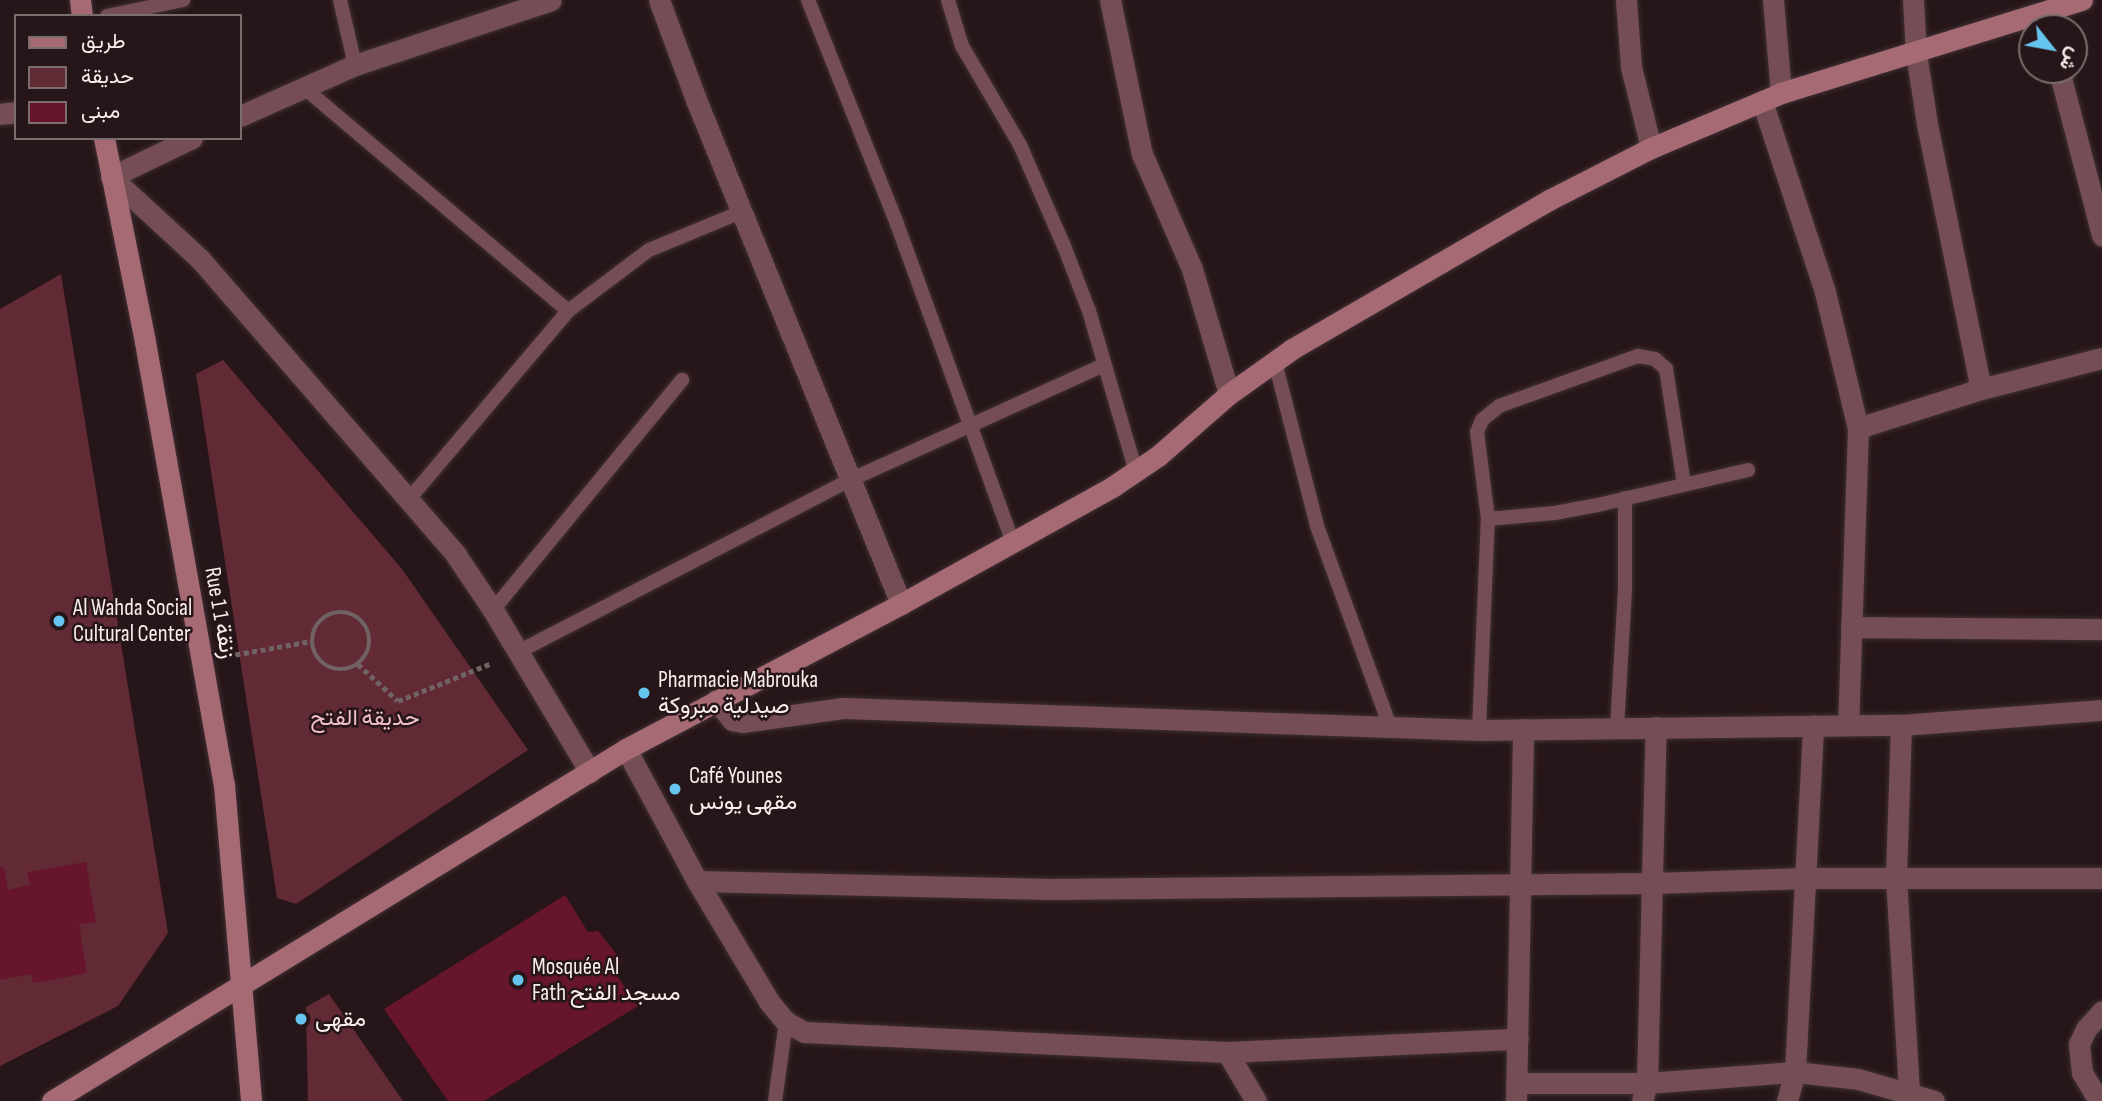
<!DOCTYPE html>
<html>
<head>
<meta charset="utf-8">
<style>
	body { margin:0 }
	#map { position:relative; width:2102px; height:1101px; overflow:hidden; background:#271619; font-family:"Sofia Sans Condensed",Vazirmatn,sans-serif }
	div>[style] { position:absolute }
	.green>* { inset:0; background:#612a35 }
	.building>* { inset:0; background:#66152c }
	.path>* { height:4.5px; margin-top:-2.25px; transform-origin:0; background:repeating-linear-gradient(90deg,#716264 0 5px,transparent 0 8.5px) }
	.path>.ring { margin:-2.25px; padding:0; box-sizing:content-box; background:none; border:4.5px solid #716264; border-radius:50% }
	.roads { filter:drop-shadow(0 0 2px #403033) drop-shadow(0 0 2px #403033) }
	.lane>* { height:14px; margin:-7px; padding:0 7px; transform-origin:7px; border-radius:7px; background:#744e54 }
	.street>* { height:21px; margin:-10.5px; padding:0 10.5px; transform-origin:10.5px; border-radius:10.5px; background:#744e54 }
	.secondary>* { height:21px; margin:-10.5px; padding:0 10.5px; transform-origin:10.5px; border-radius:10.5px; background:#a66a74 }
	.dots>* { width:19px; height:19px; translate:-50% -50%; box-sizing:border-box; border:4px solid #271619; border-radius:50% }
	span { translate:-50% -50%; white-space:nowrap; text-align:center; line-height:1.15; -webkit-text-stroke:5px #271619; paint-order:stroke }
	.poi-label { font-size:23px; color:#faedee }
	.left { translate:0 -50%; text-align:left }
	.street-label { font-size:23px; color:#faedee }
	.park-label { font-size:23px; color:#efbec4 }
	.legend { position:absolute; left:14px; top:14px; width:228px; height:126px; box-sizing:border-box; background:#271619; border:2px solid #7b6c6e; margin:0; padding:9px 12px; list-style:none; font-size:21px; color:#faedee }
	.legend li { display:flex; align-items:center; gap:14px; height:35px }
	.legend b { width:35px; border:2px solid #7b6c6e }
	.north { position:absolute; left:2018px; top:14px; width:70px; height:70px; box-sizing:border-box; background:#271619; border:2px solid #7b6c6e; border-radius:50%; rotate:121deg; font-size:19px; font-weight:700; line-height:28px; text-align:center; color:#faedee }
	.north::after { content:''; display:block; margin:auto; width:24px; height:32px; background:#65c5ee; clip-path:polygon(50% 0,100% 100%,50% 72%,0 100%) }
</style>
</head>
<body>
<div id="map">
	<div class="green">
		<div style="clip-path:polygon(61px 274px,168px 933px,118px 1006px,0 1066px,0 309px)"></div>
		<div style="clip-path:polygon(223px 360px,402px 569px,528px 750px,296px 904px,277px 898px,196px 374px)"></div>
		<div style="clip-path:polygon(329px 994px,403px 1101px,308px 1101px,306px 1007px)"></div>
	</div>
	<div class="building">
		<div style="clip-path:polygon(86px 862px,96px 922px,79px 924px,87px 973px,33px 983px,31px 974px,0 980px,0 867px,4px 867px,8px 890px,30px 885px,27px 872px)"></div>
		<div style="clip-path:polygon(565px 895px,588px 932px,598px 931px,622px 961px,613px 970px,638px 1006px,484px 1101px,448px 1101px,384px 1009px)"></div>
	</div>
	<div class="path">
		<div class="ring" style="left:312px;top:612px;width:53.5px;height:53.5px"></div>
		<div style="left:227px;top:656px;width:86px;rotate:-10deg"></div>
		<div style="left:358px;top:664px;width:54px;rotate:42.8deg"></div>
		<div style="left:398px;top:701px;width:101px;rotate:-22deg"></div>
	</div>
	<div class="roads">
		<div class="lane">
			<div style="left:340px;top:0;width:67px;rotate:77deg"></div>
			<div style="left:808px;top:0;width:241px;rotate:68.3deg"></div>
			<div style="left:897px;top:224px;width:339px;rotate:70deg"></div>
			<div style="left:948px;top:0;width:48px;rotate:73.1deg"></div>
			<div style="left:962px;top:46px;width:115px;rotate:59.6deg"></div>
			<div style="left:1020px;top:145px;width:110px;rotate:66.5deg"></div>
			<div style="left:1064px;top:246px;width:70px;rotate:69deg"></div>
			<div style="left:1089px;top:311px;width:168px;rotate:73.7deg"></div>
			<div style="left:107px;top:16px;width:78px;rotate:-11.9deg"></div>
			<div style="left:302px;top:86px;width:348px;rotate:40.2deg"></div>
			<div style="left:1275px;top:362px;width:169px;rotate:75.6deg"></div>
			<div style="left:1317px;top:526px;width:214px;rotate:70deg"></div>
			<div style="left:410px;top:498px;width:245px;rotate:-49.8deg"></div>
			<div style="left:568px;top:311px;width:101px;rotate:-37deg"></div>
			<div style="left:649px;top:250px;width:100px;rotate:-22.4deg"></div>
			<div style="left:1488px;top:519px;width:67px;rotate:-5.1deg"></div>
			<div style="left:1555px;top:513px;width:48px;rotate:-10.8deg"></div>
			<div style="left:1602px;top:504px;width:150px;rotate:-13.1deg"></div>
			<div style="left:493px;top:610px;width:298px;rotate:-50.6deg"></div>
			<div style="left:518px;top:652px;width:374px;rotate:-27.4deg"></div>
			<div style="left:850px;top:480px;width:278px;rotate:-24.4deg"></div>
			<div style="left:1617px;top:728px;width:140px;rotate:-86.7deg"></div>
			<div style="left:1625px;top:588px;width:90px;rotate:-90deg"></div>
			<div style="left:1479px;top:730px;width:211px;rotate:-87.6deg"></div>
			<div style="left:1488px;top:519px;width:88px;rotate:-97.2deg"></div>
			<div style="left:1477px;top:432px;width:13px;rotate:-67deg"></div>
			<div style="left:1482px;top:420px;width:22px;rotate:-39deg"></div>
			<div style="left:1499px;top:406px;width:148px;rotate:-19.8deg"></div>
			<div style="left:1638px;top:356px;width:17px;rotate:10deg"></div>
			<div style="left:1655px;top:359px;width:15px;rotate:42deg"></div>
			<div style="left:1666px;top:369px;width:116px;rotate:81.1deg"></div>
			<div style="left:775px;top:1101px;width:80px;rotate:-82.1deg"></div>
		</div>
		<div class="street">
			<div style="left:659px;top:0;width:109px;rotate:69.6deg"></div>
			<div style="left:697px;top:102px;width:542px;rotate:67.88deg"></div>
			<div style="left:1110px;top:0;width:157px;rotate:78.3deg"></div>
			<div style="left:1142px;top:154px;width:125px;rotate:66.5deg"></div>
			<div style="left:1192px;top:269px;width:130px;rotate:73.5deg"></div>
			<div style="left:1626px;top:0;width:67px;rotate:85.7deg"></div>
			<div style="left:1631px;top:67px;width:83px;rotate:76.1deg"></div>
			<div style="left:1773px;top:0;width:93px;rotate:85.1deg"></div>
			<div style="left:1913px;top:0;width:53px;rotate:86.8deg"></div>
			<div style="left:1916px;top:53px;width:72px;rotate:81.2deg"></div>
			<div style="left:1927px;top:124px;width:270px;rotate:78.5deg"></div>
			<div style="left:2059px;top:70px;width:171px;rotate:75.4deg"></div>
			<div style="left:1762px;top:101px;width:201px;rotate:71.7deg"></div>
			<div style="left:1825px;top:292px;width:140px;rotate:76.4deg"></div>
			<div style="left:1858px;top:428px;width:297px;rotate:91.9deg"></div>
			<div style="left:0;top:114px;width:16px;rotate:-7deg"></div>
			<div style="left:240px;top:116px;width:126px;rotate:-23.9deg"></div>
			<div style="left:355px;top:65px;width:206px;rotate:-18.3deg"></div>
			<div style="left:192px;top:138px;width:90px;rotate:154.3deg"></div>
			<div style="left:111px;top:177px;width:121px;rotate:42.7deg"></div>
			<div style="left:200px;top:259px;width:391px;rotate:49.1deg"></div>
			<div style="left:456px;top:555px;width:66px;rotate:56.1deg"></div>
			<div style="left:493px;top:610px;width:189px;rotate:59.1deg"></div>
			<div style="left:1858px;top:428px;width:129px;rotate:-17.6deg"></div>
			<div style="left:1981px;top:389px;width:125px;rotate:-14.4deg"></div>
			<div style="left:1851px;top:627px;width:251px;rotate:0.5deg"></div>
			<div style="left:716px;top:700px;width:26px;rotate:51deg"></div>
			<div style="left:732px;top:720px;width:10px;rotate:11deg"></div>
			<div style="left:742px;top:722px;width:102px;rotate:-7.9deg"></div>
			<div style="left:843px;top:708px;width:636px;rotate:1.98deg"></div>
			<div style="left:1479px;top:730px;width:422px;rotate:-0.7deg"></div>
			<div style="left:1901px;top:725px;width:202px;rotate:-4.3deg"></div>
			<div style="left:1901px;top:725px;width:153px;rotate:91.9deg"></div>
			<div style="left:1896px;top:878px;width:214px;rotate:86.5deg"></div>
			<div style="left:626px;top:749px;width:150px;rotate:61.7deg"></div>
			<div style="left:697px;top:881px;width:142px;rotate:59.1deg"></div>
			<div style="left:770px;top:1003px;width:25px;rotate:50deg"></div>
			<div style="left:786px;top:1022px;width:21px;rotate:29deg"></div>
			<div style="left:804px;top:1032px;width:423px;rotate:2.7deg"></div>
			<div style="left:1227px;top:1052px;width:291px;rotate:-2.6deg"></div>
			<div style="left:697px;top:881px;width:353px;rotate:1.3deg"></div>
			<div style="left:1050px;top:889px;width:603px;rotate:-0.57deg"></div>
			<div style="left:1653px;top:883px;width:153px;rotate:-1.9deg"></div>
			<div style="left:1806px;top:878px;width:296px"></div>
			<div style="left:1227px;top:1052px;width:57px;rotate:59.4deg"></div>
			<div style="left:1518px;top:1083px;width:129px"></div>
			<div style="left:1647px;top:1083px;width:148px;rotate:-4.3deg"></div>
			<div style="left:1795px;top:1072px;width:63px;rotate:6.3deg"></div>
			<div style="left:1858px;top:1079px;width:79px;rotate:16.1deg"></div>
			<div style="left:1516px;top:1101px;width:372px;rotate:-88.9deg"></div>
			<div style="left:1642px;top:1101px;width:19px;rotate:-74deg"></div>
			<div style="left:1647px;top:1083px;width:356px;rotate:-88.6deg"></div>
			<div style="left:1787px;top:1101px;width:30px;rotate:-75deg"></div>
			<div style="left:1795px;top:1072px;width:347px;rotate:-87deg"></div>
			<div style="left:2099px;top:1101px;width:33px;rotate:-121deg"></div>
			<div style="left:2082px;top:1073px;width:29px;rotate:-96deg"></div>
			<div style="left:2079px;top:1044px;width:17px;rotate:-65deg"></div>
			<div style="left:2086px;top:1029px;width:24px;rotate:-48deg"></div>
		</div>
		<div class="secondary">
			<div style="left:80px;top:0;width:16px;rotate:83deg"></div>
			<div style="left:104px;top:138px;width:208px;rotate:78.6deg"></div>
			<div style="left:145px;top:342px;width:450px;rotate:79.9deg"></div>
			<div style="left:224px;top:785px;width:317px;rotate:85.1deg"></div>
			<div style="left:52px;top:1101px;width:673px;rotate:-31.52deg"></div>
			<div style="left:626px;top:749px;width:311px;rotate:-27.8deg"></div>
			<div style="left:901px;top:604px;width:241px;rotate:-29deg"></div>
			<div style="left:1112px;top:487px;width:55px;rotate:-34deg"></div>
			<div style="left:1158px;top:456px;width:94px;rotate:-41.1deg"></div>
			<div style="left:1229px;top:394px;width:77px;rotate:-35.5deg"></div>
			<div style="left:1292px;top:349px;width:297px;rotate:-30.1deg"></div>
			<div style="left:1549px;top:200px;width:114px;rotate:-27deg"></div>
			<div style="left:1651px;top:148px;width:141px;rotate:-22.9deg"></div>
			<div style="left:1781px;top:93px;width:315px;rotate:-17.2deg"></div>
		</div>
	</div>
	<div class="dots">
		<div style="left:59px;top:621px;background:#65c5ee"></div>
		<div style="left:644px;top:693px;background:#65c5ee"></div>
		<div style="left:675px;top:789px;background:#65c5ee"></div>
		<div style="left:518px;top:980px;background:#65c5ee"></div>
		<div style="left:301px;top:1019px;background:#65c5ee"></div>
	</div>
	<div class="poi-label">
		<span class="left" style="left:73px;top:621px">Al Wahda Social<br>Cultural Center</span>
		<span class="left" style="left:658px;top:693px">Pharmacie Mabrouka<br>صيدلية مبروكة</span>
		<span class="left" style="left:689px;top:789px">Café Younes<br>مقهى يونس</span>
		<span class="left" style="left:532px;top:980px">Mosquée Al<br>Fath مسجد الفتح</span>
		<span class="left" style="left:315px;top:1019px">مقهى</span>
	</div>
	<div class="street-label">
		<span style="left:220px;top:613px;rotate:80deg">Rue 1 زنقة 1</span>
	</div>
	<div class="park-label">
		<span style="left:365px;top:718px">حديقة الفتح</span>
	</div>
	<ul class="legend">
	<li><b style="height:9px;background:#a66a74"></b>طريق</li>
	<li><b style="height:19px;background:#612a35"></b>حديقة</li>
	<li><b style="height:19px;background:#66152c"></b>مبنى</li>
	</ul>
	<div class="north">ش</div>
</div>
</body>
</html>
